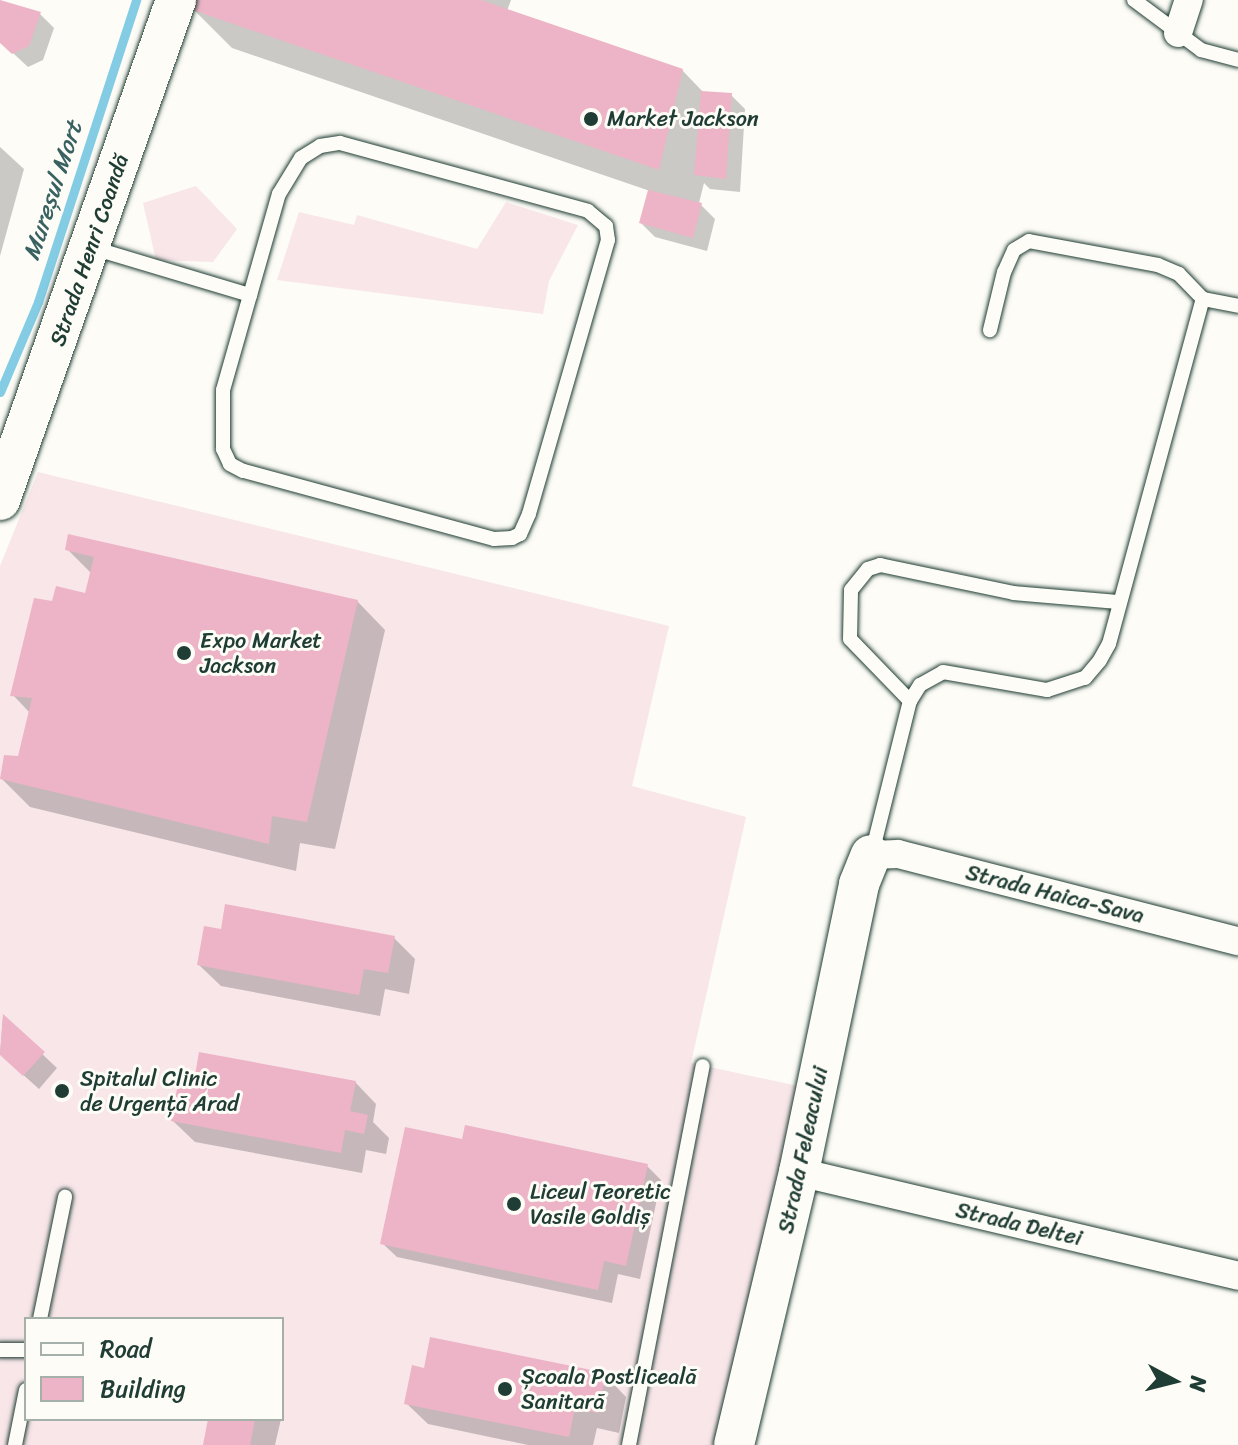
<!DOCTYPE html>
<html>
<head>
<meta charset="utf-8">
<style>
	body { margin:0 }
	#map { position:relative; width:1238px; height:1445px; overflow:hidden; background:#fdfcf7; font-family:Sriracha,sans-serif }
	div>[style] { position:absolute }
	.built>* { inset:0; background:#f8e6e9 }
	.shadow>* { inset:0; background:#0003 }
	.stream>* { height:9px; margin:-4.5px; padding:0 4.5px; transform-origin:4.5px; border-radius:4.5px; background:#83cce4 }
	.building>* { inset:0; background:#edb4c7 }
	.roads { filter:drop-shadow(0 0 2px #1f3d34) drop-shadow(0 0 2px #1f3d34) }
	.lane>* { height:14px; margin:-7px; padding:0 7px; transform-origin:7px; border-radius:7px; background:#fdfcf7 }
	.street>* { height:28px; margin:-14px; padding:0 14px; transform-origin:14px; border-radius:14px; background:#fdfcf7 }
	.secondary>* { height:40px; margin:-20px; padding:0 20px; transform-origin:20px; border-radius:20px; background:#fdfcf7 }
	.dots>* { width:22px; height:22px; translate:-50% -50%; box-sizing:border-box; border:4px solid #fdfcf7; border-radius:50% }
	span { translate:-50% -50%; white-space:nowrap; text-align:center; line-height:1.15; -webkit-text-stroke:6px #fdfcf7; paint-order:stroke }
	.poi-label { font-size:22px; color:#1f3d34 }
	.left { translate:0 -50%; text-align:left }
	.street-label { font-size:22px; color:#1f3d34 }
	.water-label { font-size:24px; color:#386160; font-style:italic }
	.legend { position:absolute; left:24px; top:1317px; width:260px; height:104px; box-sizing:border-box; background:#fdfcf7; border:2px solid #a4b0a9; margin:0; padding:10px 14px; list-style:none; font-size:24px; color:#1f3d34 }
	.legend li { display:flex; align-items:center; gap:16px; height:40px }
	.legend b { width:40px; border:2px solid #a4b0a9 }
	.north { position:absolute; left:1134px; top:1341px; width:80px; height:80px; -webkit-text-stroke:6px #fdfcf7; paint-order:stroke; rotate:97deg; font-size:22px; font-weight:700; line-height:32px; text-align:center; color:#1f3d34 }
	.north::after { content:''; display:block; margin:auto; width:28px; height:36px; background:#1f3d34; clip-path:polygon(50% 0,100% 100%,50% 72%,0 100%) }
</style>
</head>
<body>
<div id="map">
	<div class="built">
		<div style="clip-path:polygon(196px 186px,237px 229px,213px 262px,156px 260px,143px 203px)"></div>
		<div style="clip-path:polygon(506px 202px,578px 225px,549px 281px,543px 314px,277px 280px,299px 212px,354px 225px,357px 215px,477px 249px)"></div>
		<div style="clip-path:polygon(evenodd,38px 472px,669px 626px,632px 786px,746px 817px,691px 1063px,817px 1090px,732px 1445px,0 1445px,0 566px,38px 472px,26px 1319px,282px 1319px,282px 1419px,26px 1419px,26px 1319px)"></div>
	</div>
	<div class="shadow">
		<div style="clip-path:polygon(196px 0,511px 0,507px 11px,682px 70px,705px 94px,731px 95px,745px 109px,740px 192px,710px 189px,704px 183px,699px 203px,715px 219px,707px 251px,655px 237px,641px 223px,650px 191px,232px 48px,192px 8px)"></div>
		<div style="clip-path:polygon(0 1px,40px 14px,54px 28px,43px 60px,28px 67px,0 41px)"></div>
		<div style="clip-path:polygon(0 147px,24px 169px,0 256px)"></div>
		<div style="clip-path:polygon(67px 549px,357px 601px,385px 630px,335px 849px,300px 843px,296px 871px,30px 807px,2px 779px,19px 758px,30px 713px,13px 695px,54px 603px,87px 595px,92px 574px)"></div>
		<div style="clip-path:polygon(223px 931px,394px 938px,415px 959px,409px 994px,385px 989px,380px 1016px,221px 986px,199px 965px)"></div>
		<div style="clip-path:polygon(3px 1017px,57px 1068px,39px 1089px,0 1054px)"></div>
		<div style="clip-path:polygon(355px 1082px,376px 1104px,373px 1122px,389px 1138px,386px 1154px,366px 1150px,362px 1173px,195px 1142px,173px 1121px,195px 1083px)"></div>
		<div style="clip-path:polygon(464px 1141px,647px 1166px,661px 1180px,640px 1279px,618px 1274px,612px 1303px,397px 1257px,382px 1243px)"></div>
		<div style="clip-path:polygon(605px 1375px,626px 1397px,619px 1433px,597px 1428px,593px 1445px,528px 1445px,428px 1424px,406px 1403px)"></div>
		<div style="clip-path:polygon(210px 1419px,281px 1419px,275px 1445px,205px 1445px)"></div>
	</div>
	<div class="stream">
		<div style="left:0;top:392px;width:98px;rotate:-67.1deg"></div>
		<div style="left:38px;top:302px;width:318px;rotate:-72deg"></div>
	</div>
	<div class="building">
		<div style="clip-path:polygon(0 0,41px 12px,29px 46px,12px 54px,0 43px)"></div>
		<div style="clip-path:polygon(194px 0,481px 0,683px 69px,659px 170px,190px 9px)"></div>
		<div style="clip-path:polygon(701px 91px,732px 93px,726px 179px,694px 175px)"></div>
		<div style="clip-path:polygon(648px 190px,702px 203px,693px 238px,639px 223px)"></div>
		<div style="clip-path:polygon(68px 534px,358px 600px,307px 822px,272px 816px,269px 844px,0 779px,4px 755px,18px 756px,32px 698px,10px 696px,34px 598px,52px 601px,56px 586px,85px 593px,94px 557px,65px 550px)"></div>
		<div style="clip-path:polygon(225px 904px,395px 936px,388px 973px,364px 969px,359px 995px,197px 965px,204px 926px,221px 929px)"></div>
		<div style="clip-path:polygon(3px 1014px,45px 1052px,23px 1076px,0 1055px)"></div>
		<div style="clip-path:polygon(199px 1052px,356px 1081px,350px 1111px,368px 1115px,364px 1134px,345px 1130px,341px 1153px,171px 1121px,179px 1078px,194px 1081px)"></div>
		<div style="clip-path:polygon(465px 1125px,648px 1164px,626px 1266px,604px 1261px,598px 1290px,380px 1244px,405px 1127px,462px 1139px)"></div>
		<div style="clip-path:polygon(430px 1337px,606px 1373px,598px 1413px,575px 1408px,569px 1437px,404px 1404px,412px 1365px,424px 1368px)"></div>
		<div style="clip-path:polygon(208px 1419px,255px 1419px,250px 1445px,203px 1445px)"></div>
	</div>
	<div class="roads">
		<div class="lane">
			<div style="left:1134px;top:0;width:84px;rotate:36.7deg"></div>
			<div style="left:1201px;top:50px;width:38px;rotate:15deg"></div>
			<div style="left:340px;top:143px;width:257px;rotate:15.3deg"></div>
			<div style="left:588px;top:211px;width:23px;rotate:40deg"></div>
			<div style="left:606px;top:226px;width:14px;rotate:82deg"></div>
			<div style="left:608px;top:240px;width:285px;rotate:106.1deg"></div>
			<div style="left:529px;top:514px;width:22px;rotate:114deg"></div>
			<div style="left:520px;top:534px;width:9px;rotate:153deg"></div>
			<div style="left:512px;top:538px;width:18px;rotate:177deg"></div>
			<div style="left:494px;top:539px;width:260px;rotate:-164.8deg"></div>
			<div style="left:243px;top:471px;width:15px;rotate:-152deg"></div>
			<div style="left:230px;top:464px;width:17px;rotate:-115deg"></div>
			<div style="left:223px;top:449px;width:59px;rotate:-90deg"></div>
			<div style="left:223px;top:390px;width:204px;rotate:-74.1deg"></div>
			<div style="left:279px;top:194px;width:42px;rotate:-58.6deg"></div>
			<div style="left:301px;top:158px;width:22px;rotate:-32deg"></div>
			<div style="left:320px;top:146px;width:20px;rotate:-9deg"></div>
			<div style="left:93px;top:248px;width:164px;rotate:16.7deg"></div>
			<div style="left:1203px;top:299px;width:36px;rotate:11deg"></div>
			<div style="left:910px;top:701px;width:86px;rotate:-134.1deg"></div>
			<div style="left:850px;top:639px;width:49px;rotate:-88.8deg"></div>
			<div style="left:851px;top:590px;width:27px;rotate:-51deg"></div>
			<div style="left:868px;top:569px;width:13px;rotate:-18deg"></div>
			<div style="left:880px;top:565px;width:137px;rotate:11.8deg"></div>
			<div style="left:1014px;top:593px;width:106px;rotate:4.9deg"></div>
			<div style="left:872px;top:853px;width:157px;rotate:-76deg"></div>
			<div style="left:910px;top:701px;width:19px;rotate:-58deg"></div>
			<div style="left:920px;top:685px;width:26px;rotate:-29deg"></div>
			<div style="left:943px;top:672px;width:106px;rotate:9.8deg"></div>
			<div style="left:1047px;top:690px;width:40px;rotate:-18deg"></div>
			<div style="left:1085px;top:678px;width:23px;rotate:-50deg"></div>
			<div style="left:1100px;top:660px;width:18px;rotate:-61deg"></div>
			<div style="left:1109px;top:644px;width:358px;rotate:-74.8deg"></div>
			<div style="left:1203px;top:299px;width:35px;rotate:-134deg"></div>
			<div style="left:1179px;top:274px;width:23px;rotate:-157deg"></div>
			<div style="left:1158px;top:265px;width:131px;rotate:-169.5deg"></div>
			<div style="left:1029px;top:241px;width:17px;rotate:149deg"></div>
			<div style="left:1014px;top:250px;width:24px;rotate:114deg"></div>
			<div style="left:1004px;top:272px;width:60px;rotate:103.6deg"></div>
			<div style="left:40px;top:1319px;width:125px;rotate:-78.4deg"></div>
			<div style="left:0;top:1350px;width:26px"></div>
			<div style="left:15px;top:1445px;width:56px;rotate:-78.7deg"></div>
			<div style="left:629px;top:1445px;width:386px;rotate:-79deg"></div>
		</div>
		<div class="street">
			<div style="left:1178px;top:33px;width:35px;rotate:-72deg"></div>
			<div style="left:871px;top:855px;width:27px;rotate:-2deg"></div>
			<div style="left:898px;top:854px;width:351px;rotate:14.4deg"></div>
			<div style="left:799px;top:1172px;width:451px;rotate:13.3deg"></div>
		</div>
		<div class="secondary">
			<div style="left:0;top:500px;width:530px;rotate:-70.61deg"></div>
			<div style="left:734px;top:1445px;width:281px;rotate:-76.6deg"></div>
			<div style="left:799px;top:1172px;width:294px;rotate:-78.2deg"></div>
			<div style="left:859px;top:884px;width:31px;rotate:-68deg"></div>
		</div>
	</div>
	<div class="dots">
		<div style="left:591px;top:119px;background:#1f3d34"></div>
		<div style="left:184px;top:653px;background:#1f3d34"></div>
		<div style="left:62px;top:1091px;background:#1f3d34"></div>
		<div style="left:514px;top:1204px;background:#1f3d34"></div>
		<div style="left:505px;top:1389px;background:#1f3d34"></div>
	</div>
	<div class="poi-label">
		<span class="left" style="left:607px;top:119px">Market Jackson</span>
		<span class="left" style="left:200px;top:653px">Expo Market<br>Jackson</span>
		<span class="left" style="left:80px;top:1091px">Spitalul Clinic<br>de Urgență Arad</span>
		<span class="left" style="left:530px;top:1204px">Liceul Teoretic<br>Vasile Goldiș</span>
		<span class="left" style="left:521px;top:1389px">Școala Postliceală<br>Sanitară</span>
	</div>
	<div class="street-label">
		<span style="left:89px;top:250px;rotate:-71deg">Strada Henri Coandă</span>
		<span style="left:1055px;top:894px;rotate:14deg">Strada Haica-Sava</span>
		<span style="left:803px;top:1150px;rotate:-78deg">Strada Feleacului</span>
		<span style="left:1019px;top:1224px;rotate:13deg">Strada Deltei</span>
	</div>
	<div class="water-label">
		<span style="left:53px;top:191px;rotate:-72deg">Mureșul Mort</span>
	</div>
	<ul class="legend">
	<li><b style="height:10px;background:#fdfcf7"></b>Road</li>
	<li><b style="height:22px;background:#edb4c7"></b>Building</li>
	</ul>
	<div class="north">N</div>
</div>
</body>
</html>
